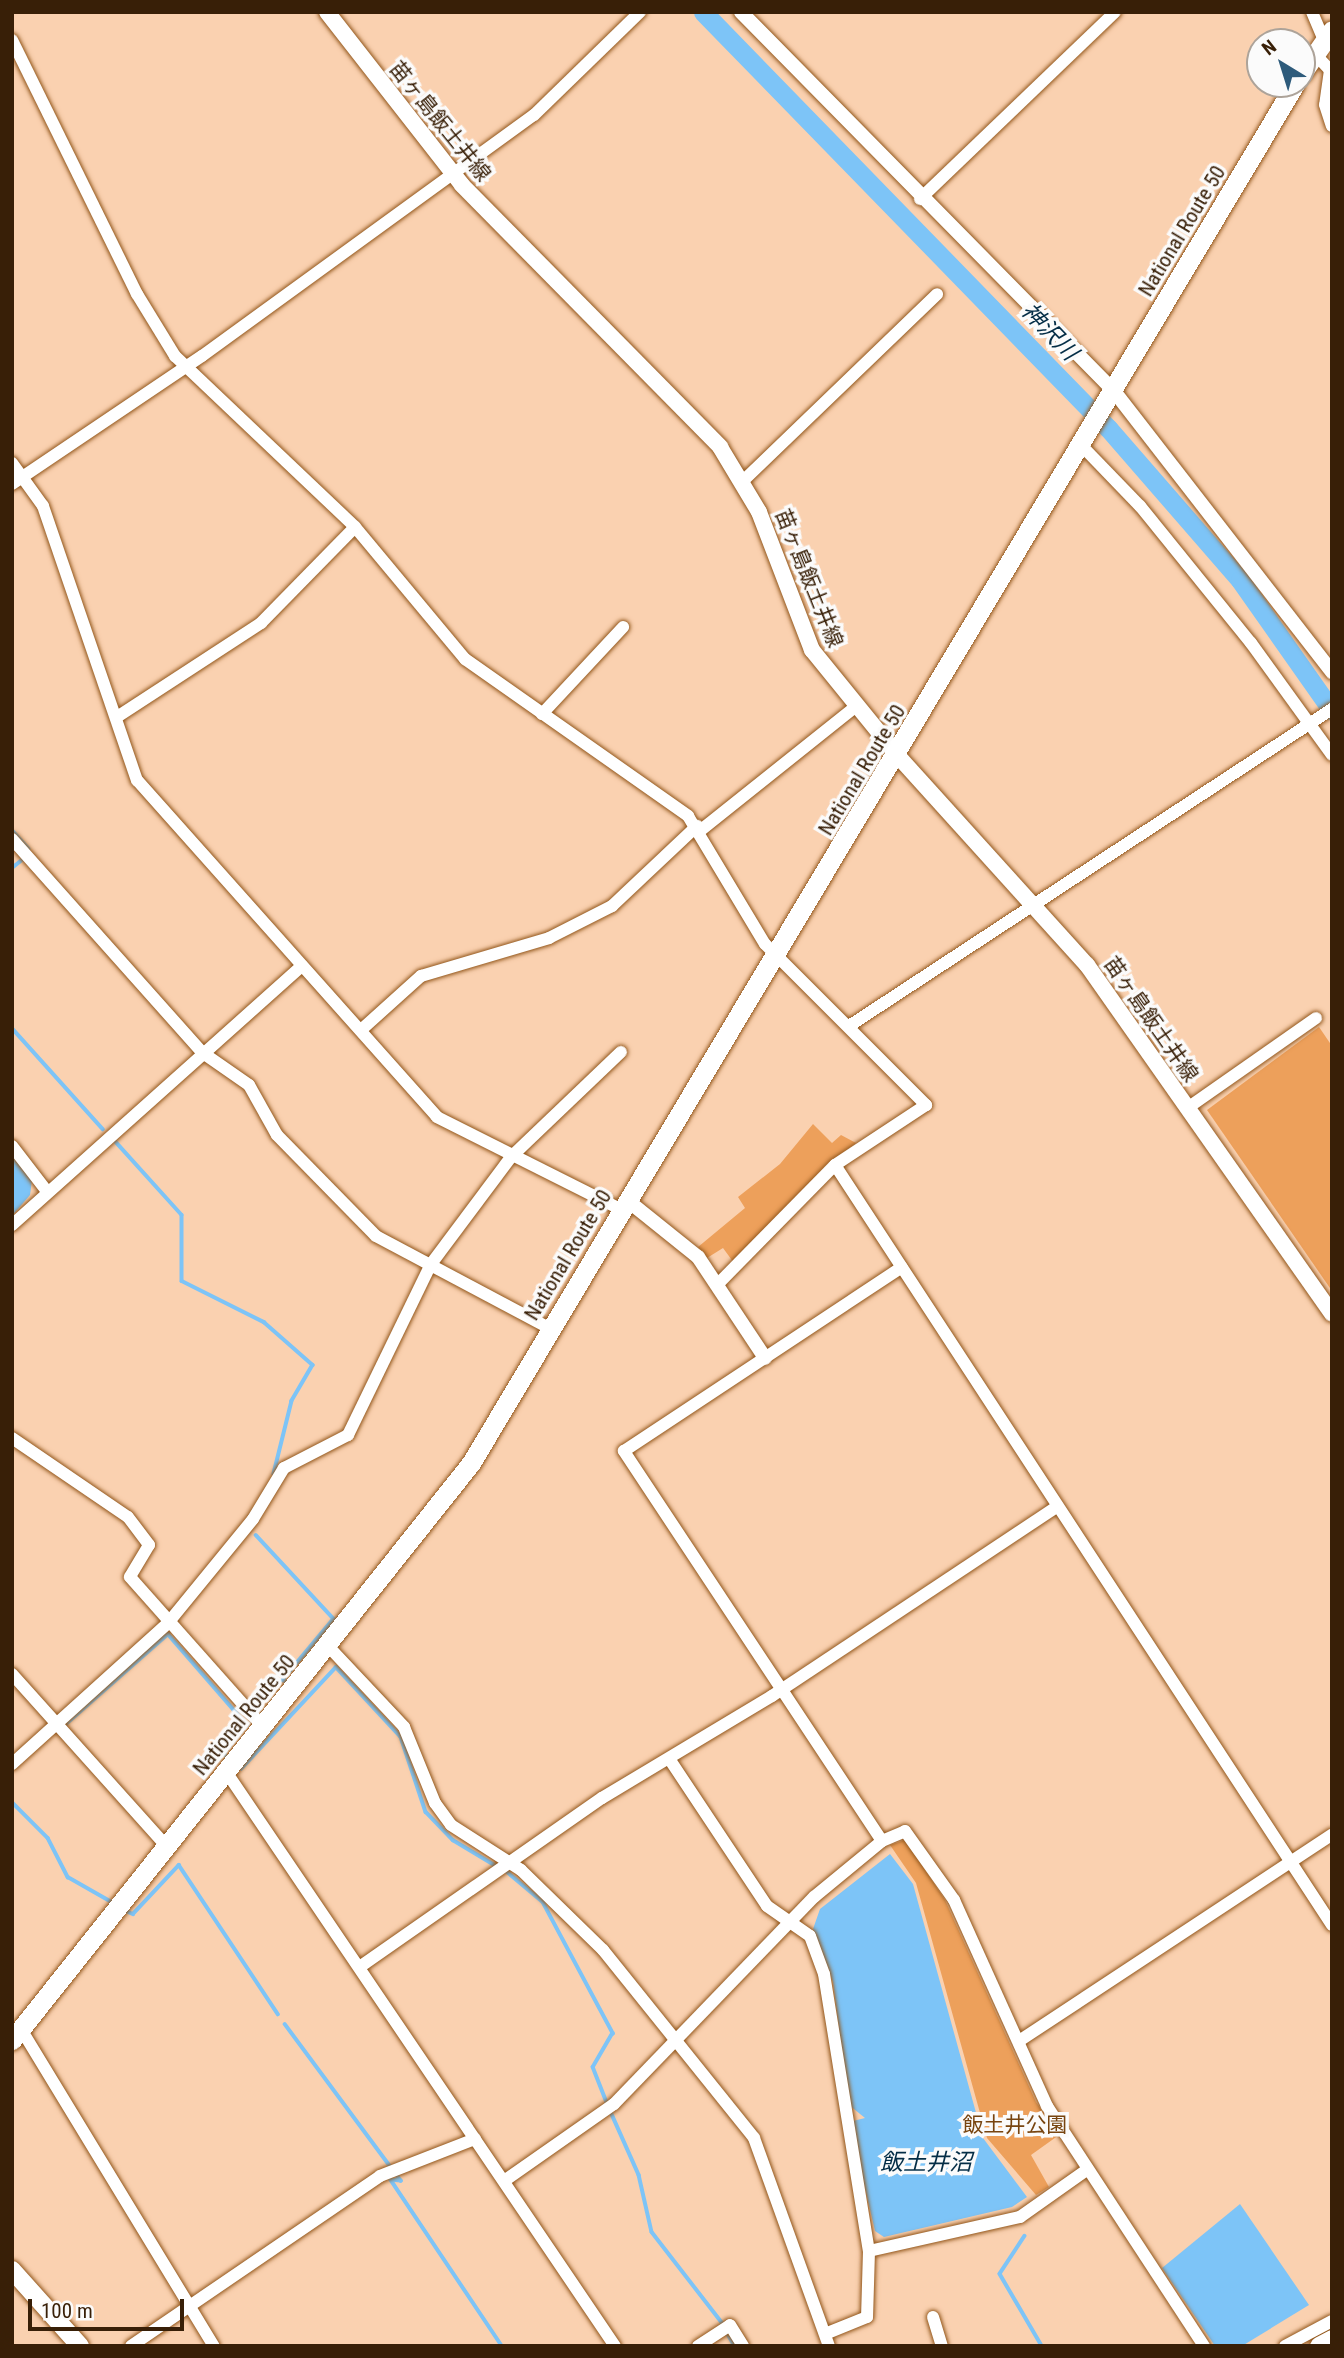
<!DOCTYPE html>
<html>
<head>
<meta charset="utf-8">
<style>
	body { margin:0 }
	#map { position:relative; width:1344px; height:2358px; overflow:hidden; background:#fad1b0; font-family:"Roboto Condensed","Noto Sans JP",sans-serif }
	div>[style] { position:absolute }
	.green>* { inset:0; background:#eda05b }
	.water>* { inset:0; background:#7dc4f7 }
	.stream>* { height:3.5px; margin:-1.75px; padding:0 1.75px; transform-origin:1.75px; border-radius:1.75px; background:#7dc4f7 }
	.river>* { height:19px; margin:-9.5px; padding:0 9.5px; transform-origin:9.5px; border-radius:9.5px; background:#7dc4f7 }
	.roads { filter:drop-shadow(0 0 2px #92561a) drop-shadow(0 0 2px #92561a) }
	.minor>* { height:12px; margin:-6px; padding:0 6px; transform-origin:6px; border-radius:6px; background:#fff }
	.tertiary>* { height:14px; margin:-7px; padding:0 7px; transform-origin:7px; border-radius:7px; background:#fff }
	.secondary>* { height:16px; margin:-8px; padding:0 8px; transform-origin:8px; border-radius:8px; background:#fff }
	.primary>* { height:18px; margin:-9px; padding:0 9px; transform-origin:9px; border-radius:9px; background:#fff }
	.trunk>* { height:19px; margin:-9.5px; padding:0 9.5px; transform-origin:9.5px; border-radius:9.5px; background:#fff }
	span { translate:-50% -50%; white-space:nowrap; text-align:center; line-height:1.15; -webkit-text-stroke:7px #fbfbfb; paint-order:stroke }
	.street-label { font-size:21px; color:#381f07 }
	.park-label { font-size:21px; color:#784510 }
	.water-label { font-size:23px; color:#042d46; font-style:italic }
	.frame { position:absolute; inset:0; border:14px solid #381f07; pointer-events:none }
	.north { position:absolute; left:1246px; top:28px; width:70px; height:70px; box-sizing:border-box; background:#fbfbfb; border:2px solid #ada399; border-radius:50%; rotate:322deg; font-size:19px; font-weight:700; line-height:28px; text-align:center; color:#381f07 }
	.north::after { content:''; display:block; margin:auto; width:24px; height:32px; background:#2e5b7b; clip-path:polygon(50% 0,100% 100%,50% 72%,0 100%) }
	.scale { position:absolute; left:28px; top:2299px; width:156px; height:32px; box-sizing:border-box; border:4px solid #381f07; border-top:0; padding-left:9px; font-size:21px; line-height:24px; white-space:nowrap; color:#381f07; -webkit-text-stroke:5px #fbfbfb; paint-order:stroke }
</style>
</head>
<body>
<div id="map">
	<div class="green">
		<div style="clip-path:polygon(1319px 1027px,1332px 1046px,1332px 1291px,1207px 1110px)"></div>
		<div style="clip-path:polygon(813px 1124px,832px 1143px,841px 1135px,856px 1143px,828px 1163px,734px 1263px,723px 1248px,707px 1258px,698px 1247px,745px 1208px,738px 1197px,780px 1164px)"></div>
		<div style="clip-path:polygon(905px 1840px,945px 1900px,1036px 2102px,1059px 2135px,1031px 2155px,1049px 2187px,1036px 2195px,987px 2138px,916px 1883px,890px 1845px)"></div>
	</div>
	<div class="water">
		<div style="clip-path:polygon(12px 1155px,32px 1180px,30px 1195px,12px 1216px)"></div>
		<div style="clip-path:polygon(890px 1854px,913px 1884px,983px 2138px,1027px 2197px,1012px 2207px,884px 2237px,875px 2231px,854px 2141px,853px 2121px,865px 2118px,849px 2105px,833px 1982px,813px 1929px,820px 1909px)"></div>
		<div style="clip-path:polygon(1240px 2204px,1309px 2305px,1242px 2346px,1215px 2346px,1162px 2268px)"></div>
	</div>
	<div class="stream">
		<div style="left:12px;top:830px;width:25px;rotate:48deg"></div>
		<div style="left:12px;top:868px;width:13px;rotate:-39deg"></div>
		<div style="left:12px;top:1028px;width:136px;rotate:48deg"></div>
		<div style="left:116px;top:1142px;width:98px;rotate:47.9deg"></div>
		<div style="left:182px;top:1215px;width:66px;rotate:90deg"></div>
		<div style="left:182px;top:1281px;width:92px;rotate:26.6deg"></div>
		<div style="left:264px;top:1322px;width:65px;rotate:41.3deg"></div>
		<div style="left:313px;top:1365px;width:42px;rotate:120.3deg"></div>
		<div style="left:292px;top:1401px;width:75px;rotate:103.9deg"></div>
		<div style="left:256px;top:1535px;width:115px;rotate:47.1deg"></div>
		<div style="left:334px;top:1619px;width:80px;rotate:129.9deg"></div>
		<div style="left:283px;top:1680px;width:4px;rotate:27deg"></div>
		<div style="left:66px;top:1724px;width:136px;rotate:-41.4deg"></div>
		<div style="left:168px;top:1634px;width:121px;rotate:49deg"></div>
		<div style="left:247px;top:1725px;width:36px;rotate:129deg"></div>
		<div style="left:224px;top:1753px;width:5px;rotate:53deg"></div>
		<div style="left:241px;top:1769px;width:139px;rotate:-47deg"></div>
		<div style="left:336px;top:1667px;width:96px;rotate:47.1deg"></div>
		<div style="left:401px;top:1737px;width:79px;rotate:71.6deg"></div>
		<div style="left:426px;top:1812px;width:39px;rotate:46deg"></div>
		<div style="left:453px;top:1840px;width:52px;rotate:31deg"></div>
		<div style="left:12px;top:1802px;width:51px;rotate:45deg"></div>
		<div style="left:48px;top:1838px;width:44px;rotate:62.9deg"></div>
		<div style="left:68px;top:1877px;width:51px;rotate:29.6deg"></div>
		<div style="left:505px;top:1870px;width:50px;rotate:40.1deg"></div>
		<div style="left:543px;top:1902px;width:149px;rotate:61.9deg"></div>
		<div style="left:613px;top:2033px;width:39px;rotate:120deg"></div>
		<div style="left:593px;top:2067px;width:41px;rotate:68.5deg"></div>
		<div style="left:124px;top:1910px;width:10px;rotate:24deg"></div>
		<div style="left:133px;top:1914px;width:67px;rotate:-46.8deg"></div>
		<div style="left:179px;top:1865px;width:179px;rotate:56.4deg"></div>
		<div style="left:285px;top:2024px;width:195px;rotate:53.5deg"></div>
		<div style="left:401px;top:2181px;width:10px;rotate:-174deg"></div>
		<div style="left:391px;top:2180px;width:200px;rotate:56.2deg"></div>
		<div style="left:611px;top:2112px;width:69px;rotate:66deg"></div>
		<div style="left:639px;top:2175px;width:58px;rotate:77.2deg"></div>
		<div style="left:652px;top:2232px;width:116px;rotate:52.3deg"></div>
		<div style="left:1025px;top:2236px;width:45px;rotate:123.3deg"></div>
		<div style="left:1000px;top:2274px;width:83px;rotate:59.7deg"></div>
		<div style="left:726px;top:2331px;width:17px;rotate:59deg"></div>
	</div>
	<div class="river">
		<div style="left:703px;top:12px;width:581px;rotate:45.77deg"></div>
		<div style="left:1108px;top:428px;width:201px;rotate:49deg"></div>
		<div style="left:1240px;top:580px;width:160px;rotate:54.9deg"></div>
	</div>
	<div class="roads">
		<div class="minor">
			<div style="left:1312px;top:12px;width:30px;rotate:67deg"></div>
			<div style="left:12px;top:40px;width:283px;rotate:63.8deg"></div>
			<div style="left:137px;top:294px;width:73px;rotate:58.5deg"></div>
			<div style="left:175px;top:356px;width:248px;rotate:43.5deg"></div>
			<div style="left:355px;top:527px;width:172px;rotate:50.2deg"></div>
			<div style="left:465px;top:659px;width:273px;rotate:35.1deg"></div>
			<div style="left:688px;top:816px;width:149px;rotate:59deg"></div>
			<div style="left:765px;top:944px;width:228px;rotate:45deg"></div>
			<div style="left:926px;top:1105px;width:109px;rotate:146.6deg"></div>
			<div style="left:835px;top:1165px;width:908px;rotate:56.82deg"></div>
			<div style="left:1315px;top:54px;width:22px;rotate:47deg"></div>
			<div style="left:1330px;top:70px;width:35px;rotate:98deg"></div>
			<div style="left:1325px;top:105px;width:22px;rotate:72deg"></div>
			<div style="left:920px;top:199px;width:270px;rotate:-43.8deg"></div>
			<div style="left:1081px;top:445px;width:85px;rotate:46deg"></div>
			<div style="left:1140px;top:506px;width:176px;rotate:51deg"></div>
			<div style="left:1251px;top:643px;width:138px;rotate:54.1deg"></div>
			<div style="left:12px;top:463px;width:53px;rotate:54.2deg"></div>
			<div style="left:43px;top:506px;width:290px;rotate:71.1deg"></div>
			<div style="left:137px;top:780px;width:451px;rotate:48.3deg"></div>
			<div style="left:437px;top:1117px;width:207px;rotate:26.7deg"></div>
			<div style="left:744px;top:480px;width:268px;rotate:-43.9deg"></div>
			<div style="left:12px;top:484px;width:229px;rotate:-34deg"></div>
			<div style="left:202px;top:356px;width:410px;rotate:-36deg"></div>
			<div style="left:534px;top:115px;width:148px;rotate:-44.2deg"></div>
			<div style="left:542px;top:714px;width:119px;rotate:-47deg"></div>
			<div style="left:117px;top:717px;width:172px;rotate:-33.1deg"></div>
			<div style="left:261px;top:623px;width:134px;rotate:-45.6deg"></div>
			<div style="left:701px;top:830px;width:197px;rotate:-38.6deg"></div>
			<div style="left:12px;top:839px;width:287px;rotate:48.3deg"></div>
			<div style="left:203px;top:1053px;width:56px;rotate:34.8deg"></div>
			<div style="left:249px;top:1085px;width:57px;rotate:60.8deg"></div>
			<div style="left:277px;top:1135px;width:141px;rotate:45.6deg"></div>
			<div style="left:376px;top:1236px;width:198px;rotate:28deg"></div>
			<div style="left:849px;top:1026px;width:578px;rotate:-33.28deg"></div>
			<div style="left:361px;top:1030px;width:81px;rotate:-42deg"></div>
			<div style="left:421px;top:976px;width:134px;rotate:-16.5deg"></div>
			<div style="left:549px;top:938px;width:71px;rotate:-26.9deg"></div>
			<div style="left:612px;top:906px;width:117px;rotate:-43.3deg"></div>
			<div style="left:1189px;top:1107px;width:155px;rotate:-35deg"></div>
			<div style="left:12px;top:1146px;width:56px;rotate:52.3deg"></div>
			<div style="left:12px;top:1225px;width:389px;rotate:-41.8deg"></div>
			<div style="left:717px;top:1285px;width:168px;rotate:-45.5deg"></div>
			<div style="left:12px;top:1438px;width:140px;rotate:34.3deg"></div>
			<div style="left:128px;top:1517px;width:35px;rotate:53deg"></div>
			<div style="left:149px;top:1545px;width:37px;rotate:121deg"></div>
			<div style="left:130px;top:1577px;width:202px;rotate:48.4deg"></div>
			<div style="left:329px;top:1647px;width:110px;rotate:46.8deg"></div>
			<div style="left:404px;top:1727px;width:82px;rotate:67.8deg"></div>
			<div style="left:435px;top:1803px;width:27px;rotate:54deg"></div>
			<div style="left:451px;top:1825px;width:83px;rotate:32.7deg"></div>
			<div style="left:521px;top:1870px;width:115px;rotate:44.3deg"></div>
			<div style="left:603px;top:1950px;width:241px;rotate:51.2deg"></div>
			<div style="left:754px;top:2138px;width:221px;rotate:70.2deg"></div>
			<div style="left:12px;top:1674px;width:232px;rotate:48.1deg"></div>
			<div style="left:670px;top:1760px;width:175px;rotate:56.4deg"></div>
			<div style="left:767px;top:1906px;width:52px;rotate:34.9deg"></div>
			<div style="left:810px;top:1936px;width:40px;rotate:69.8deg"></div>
			<div style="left:824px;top:1974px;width:281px;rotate:80.8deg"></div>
			<div style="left:869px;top:2251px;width:66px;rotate:91.7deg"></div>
			<div style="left:867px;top:2317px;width:45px;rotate:158deg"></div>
			<div style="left:12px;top:1764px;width:210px;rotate:-42.1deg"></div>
			<div style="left:168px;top:1623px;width:134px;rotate:-50.7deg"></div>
			<div style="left:253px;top:1519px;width:60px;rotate:-58.7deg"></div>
			<div style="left:284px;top:1468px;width:72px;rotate:-27.3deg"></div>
			<div style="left:348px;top:1435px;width:190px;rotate:-64.1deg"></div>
			<div style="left:431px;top:1264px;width:134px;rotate:-53.2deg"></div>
			<div style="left:511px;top:1157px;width:152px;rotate:-43.7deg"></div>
			<div style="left:227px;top:1773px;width:692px;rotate:55.9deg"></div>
			<div style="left:882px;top:1841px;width:468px;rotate:-123.5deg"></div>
			<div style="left:624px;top:1451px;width:333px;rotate:-33.5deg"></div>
			<div style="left:361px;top:1966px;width:294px;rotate:-34.9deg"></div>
			<div style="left:602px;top:1798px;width:198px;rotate:-31deg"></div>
			<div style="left:772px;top:1696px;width:340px;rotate:-33.6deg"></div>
			<div style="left:21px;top:2029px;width:371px;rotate:58.7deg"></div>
			<div style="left:1019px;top:2041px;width:375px;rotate:-33.4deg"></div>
			<div style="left:504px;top:2181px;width:134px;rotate:-35deg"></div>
			<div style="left:614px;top:2104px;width:288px;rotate:-46deg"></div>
			<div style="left:814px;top:1897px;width:88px;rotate:-39.5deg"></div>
			<div style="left:882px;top:1841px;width:25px;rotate:-23deg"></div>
			<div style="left:905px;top:1831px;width:85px;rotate:54.6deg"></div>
			<div style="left:954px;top:1900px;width:226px;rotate:65.7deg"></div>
			<div style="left:1047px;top:2106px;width:287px;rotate:56.8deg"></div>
			<div style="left:869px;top:2251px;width:155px;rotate:-12.7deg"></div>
			<div style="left:1020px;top:2217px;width:83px;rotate:-35.2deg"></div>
			<div style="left:933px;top:2317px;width:30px;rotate:73deg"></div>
			<div style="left:131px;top:2346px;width:301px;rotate:-34.3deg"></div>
			<div style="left:380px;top:2176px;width:102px;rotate:-21.3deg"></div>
			<div style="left:698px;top:2346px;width:38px;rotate:-33deg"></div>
			<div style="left:730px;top:2325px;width:25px;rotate:58deg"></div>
			<div style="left:1285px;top:2346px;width:53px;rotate:-28deg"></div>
		</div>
		<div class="tertiary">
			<div style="left:741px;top:12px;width:532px;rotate:45.46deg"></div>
			<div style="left:1114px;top:391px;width:356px;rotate:52.2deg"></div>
			<div style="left:627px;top:1200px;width:91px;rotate:38.8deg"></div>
			<div style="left:698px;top:1257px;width:121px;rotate:56.4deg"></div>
		</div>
		<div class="secondary">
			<div style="left:327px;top:12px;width:219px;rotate:52deg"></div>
			<div style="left:462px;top:185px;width:368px;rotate:45.4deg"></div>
			<div style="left:720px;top:447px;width:76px;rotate:59deg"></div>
			<div style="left:759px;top:512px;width:148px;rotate:69deg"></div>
			<div style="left:812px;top:650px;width:136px;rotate:50.9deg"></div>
			<div style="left:898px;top:756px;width:282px;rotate:47.9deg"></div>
			<div style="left:1087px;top:965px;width:426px;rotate:54.9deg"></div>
		</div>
		<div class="primary">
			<div style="left:12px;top:2270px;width:102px;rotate:48.2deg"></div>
		</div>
		<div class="trunk">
			<div style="left:1302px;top:73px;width:52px;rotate:-55.1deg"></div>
			<div style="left:12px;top:2040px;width:737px;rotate:-51.5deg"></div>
			<div style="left:471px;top:1463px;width:1606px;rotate:-59.14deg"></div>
			<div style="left:1319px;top:2346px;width:15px;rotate:-28deg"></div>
		</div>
	</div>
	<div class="street-label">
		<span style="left:440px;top:121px;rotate:51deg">苗ヶ島飯土井線</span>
		<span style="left:1182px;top:231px;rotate:-59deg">National Route 50</span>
		<span style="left:809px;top:578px;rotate:68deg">苗ヶ島飯土井線</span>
		<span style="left:862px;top:770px;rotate:-59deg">National Route 50</span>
		<span style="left:1151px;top:1019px;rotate:55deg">苗ヶ島飯土井線</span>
		<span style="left:568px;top:1255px;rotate:-59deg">National Route 50</span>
		<span style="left:244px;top:1715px;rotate:-51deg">National Route 50</span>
	</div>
	<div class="park-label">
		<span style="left:1015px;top:2125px">飯土井公園</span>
	</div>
	<div class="water-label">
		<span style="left:1049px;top:332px;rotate:46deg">神沢川</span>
		<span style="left:926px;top:2163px">飯土井沼</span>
	</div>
	<div class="frame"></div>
	<div class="north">N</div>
	<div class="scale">100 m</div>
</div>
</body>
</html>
